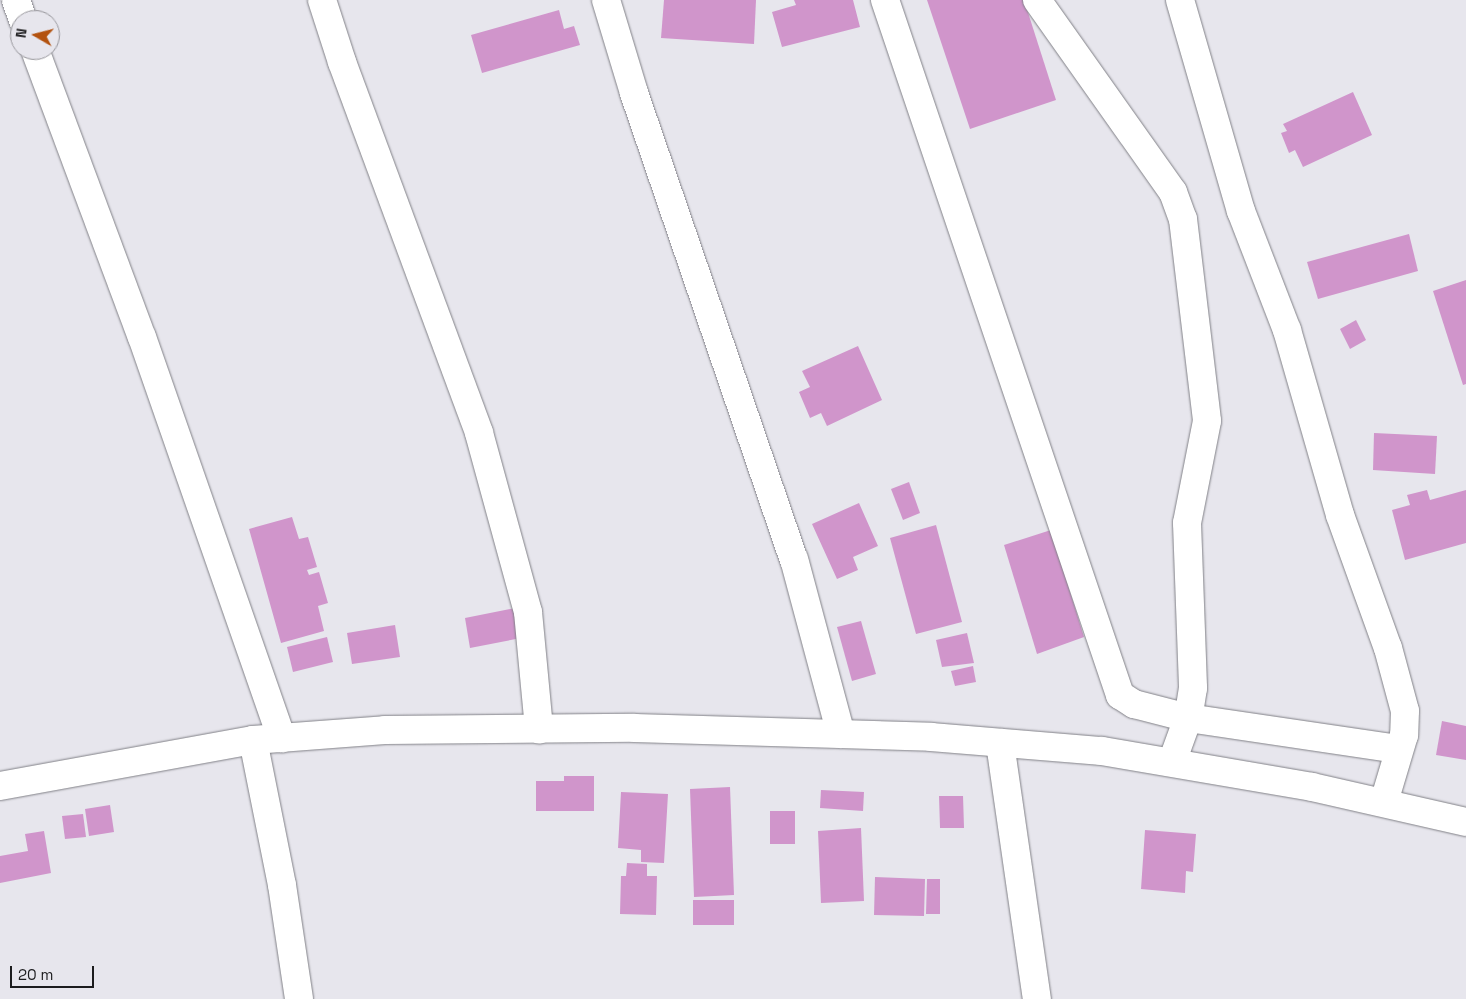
<!DOCTYPE html>
<html>
<head>
<meta charset="utf-8">
<style>
	body { margin:0 }
	#map { position:relative; width:1466px; height:999px; overflow:hidden; background:#e7e6ed; font-family:"Space Grotesk",sans-serif }
	div>[style] { position:absolute }
	.building>* { inset:0; background:#d095cb }
	.roads { filter:drop-shadow(0 0 1px #818187) drop-shadow(0 0 1px #818187) }
	.minor>* { height:28px; margin:-14px; padding:0 14px; transform-origin:14px; border-radius:14px; background:#fff }
	span { translate:-50% -50%; white-space:nowrap; text-align:center; line-height:1.15; -webkit-text-stroke:4px #e7e6ed; paint-order:stroke }
	.north { position:absolute; left:10px; top:10px; width:50px; height:50px; box-sizing:border-box; background:#e7e6ed; border:1px solid #96959a; border-radius:50%; rotate:278deg; font-size:14px; font-weight:700; line-height:20px; text-align:center; color:#1c1c1e }
	.north::after { content:''; display:block; margin:auto; width:18px; height:22px; background:#b3520f; clip-path:polygon(50% 0,100% 100%,50% 72%,0 100%) }
	.scale { position:absolute; left:10px; top:966px; width:84px; height:22px; box-sizing:border-box; border:2px solid #1c1c1e; border-top:0; padding-left:6px; font-size:15px; line-height:18px; white-space:nowrap; color:#1c1c1e; -webkit-text-stroke:4px #e7e6ed; paint-order:stroke }
</style>
</head>
<body>
<div id="map">
	<div class="building">
		<div style="clip-path:polygon(664px 0,756px 0,754px 44px,661px 38px)"></div>
		<div style="clip-path:polygon(794px 0,853px 0,860px 27px,782px 47px,772px 12px,796px 5px)"></div>
		<div style="clip-path:polygon(927px 0,1024px 0,1056px 100px,970px 129px)"></div>
		<div style="clip-path:polygon(559px 10px,564px 29px,574px 26px,580px 45px,482px 73px,471px 35px)"></div>
		<div style="clip-path:polygon(1353px 92px,1372px 135px,1303px 167px,1295px 150px,1289px 153px,1281px 133px,1287px 131px,1283px 124px)"></div>
		<div style="clip-path:polygon(1409px 234px,1418px 271px,1318px 299px,1307px 262px)"></div>
		<div style="clip-path:polygon(1466px 280px,1466px 384px,1463px 385px,1433px 291px)"></div>
		<div style="clip-path:polygon(1356px 320px,1366px 340px,1350px 349px,1340px 329px)"></div>
		<div style="clip-path:polygon(858px 346px,882px 400px,827px 426px,821px 413px,810px 418px,799px 392px,810px 387px,802px 371px)"></div>
		<div style="clip-path:polygon(1374px 433px,1437px 436px,1435px 474px,1373px 470px)"></div>
		<div style="clip-path:polygon(909px 482px,920px 513px,903px 520px,891px 489px)"></div>
		<div style="clip-path:polygon(1427px 490px,1430px 500px,1466px 490px,1466px 543px,1405px 560px,1392px 510px,1410px 505px,1407px 495px)"></div>
		<div style="clip-path:polygon(859px 503px,878px 546px,853px 557px,858px 570px,837px 579px,812px 524px)"></div>
		<div style="clip-path:polygon(292px 517px,299px 539px,308px 537px,317px 567px,307px 570px,309px 575px,319px 572px,328px 603px,318px 606px,324px 631px,281px 643px,249px 529px)"></div>
		<div style="clip-path:polygon(936px 525px,962px 622px,916px 634px,890px 538px)"></div>
		<div style="clip-path:polygon(1051px 530px,1084px 637px,1037px 654px,1004px 545px)"></div>
		<div style="clip-path:polygon(515px 608px,521px 638px,470px 648px,465px 618px)"></div>
		<div style="clip-path:polygon(861px 621px,876px 674px,852px 681px,837px 627px)"></div>
		<div style="clip-path:polygon(395px 625px,400px 657px,352px 664px,347px 633px)"></div>
		<div style="clip-path:polygon(967px 633px,974px 663px,942px 667px,936px 640px)"></div>
		<div style="clip-path:polygon(327px 637px,333px 662px,293px 672px,287px 647px)"></div>
		<div style="clip-path:polygon(973px 666px,976px 682px,955px 686px,951px 671px)"></div>
		<div style="clip-path:polygon(1442px 721px,1466px 726px,1466px 760px,1436px 755px)"></div>
		<div style="clip-path:polygon(564px 776px,594px 776px,594px 811px,536px 811px,536px 781px,564px 781px)"></div>
		<div style="clip-path:polygon(730px 787px,734px 895px,694px 897px,690px 789px)"></div>
		<div style="clip-path:polygon(821px 790px,864px 792px,863px 811px,820px 808px)"></div>
		<div style="clip-path:polygon(621px 792px,668px 794px,664px 863px,641px 862px,641px 850px,618px 848px)"></div>
		<div style="clip-path:polygon(939px 796px,963px 796px,964px 828px,940px 828px)"></div>
		<div style="clip-path:polygon(110px 805px,114px 832px,89px 836px,85px 809px)"></div>
		<div style="clip-path:polygon(770px 811px,795px 811px,795px 844px,770px 844px)"></div>
		<div style="clip-path:polygon(83px 814px,86px 837px,65px 839px,62px 816px)"></div>
		<div style="clip-path:polygon(861px 828px,864px 901px,821px 903px,818px 831px)"></div>
		<div style="clip-path:polygon(1145px 830px,1196px 834px,1193px 872px,1186px 871px,1185px 893px,1141px 889px)"></div>
		<div style="clip-path:polygon(44px 831px,51px 873px,0 883px,0 856px,28px 851px,25px 834px)"></div>
		<div style="clip-path:polygon(627px 863px,647px 864px,647px 876px,657px 876px,656px 915px,620px 914px,621px 876px,626px 876px)"></div>
		<div style="clip-path:polygon(875px 877px,925px 879px,924px 916px,874px 915px)"></div>
		<div style="clip-path:polygon(927px 879px,940px 879px,940px 914px,926px 914px)"></div>
		<div style="clip-path:polygon(693px 900px,734px 900px,734px 925px,693px 925px)"></div>
	</div>
	<div class="roads">
		<div class="minor">
			<div style="left:16px;top:0;width:21px;rotate:71deg"></div>
			<div style="left:322px;top:0;width:65px;rotate:72.1deg"></div>
			<div style="left:342px;top:62px;width:395px;rotate:69.7deg"></div>
			<div style="left:479px;top:433px;width:186px;rotate:74.7deg"></div>
			<div style="left:528px;top:612px;width:118px;rotate:84.6deg"></div>
			<div style="left:606px;top:0;width:97px;rotate:73.2deg"></div>
			<div style="left:634px;top:93px;width:493px;rotate:71.1deg"></div>
			<div style="left:794px;top:559px;width:181px;rotate:75deg"></div>
			<div style="left:885px;top:0;width:734px;rotate:71.32deg"></div>
			<div style="left:1120px;top:695px;width:17px;rotate:33deg"></div>
			<div style="left:1134px;top:704px;width:56px;rotate:14.5deg"></div>
			<div style="left:1188px;top:718px;width:213px;rotate:8.4deg"></div>
			<div style="left:1037px;top:0;width:235px;rotate:54.7deg"></div>
			<div style="left:1173px;top:192px;width:29px;rotate:70deg"></div>
			<div style="left:1183px;top:219px;width:203px;rotate:83.2deg"></div>
			<div style="left:1207px;top:421px;width:104px;rotate:101.1deg"></div>
			<div style="left:1187px;top:523px;width:165px;rotate:87.9deg"></div>
			<div style="left:1193px;top:688px;width:30px;rotate:99deg"></div>
			<div style="left:1188px;top:718px;width:47px;rotate:110deg"></div>
			<div style="left:1180px;top:0;width:220px;rotate:73.9deg"></div>
			<div style="left:1241px;top:211px;width:128px;rotate:68.9deg"></div>
			<div style="left:1287px;top:330px;width:192px;rotate:74deg"></div>
			<div style="left:1340px;top:515px;width:141px;rotate:70.2deg"></div>
			<div style="left:1388px;top:648px;width:65px;rotate:74.9deg"></div>
			<div style="left:1405px;top:711px;width:24px;rotate:92deg"></div>
			<div style="left:1404px;top:735px;width:70px;rotate:106.6deg"></div>
			<div style="left:35px;top:50px;width:306px;rotate:69.6deg"></div>
			<div style="left:142px;top:337px;width:425px;rotate:70.8deg"></div>
			<div style="left:253px;top:740px;width:148px;rotate:78.7deg"></div>
			<div style="left:282px;top:885px;width:115px;rotate:81.5deg"></div>
			<div style="left:1000px;top:743px;width:259px;rotate:81.8deg"></div>
			<div style="left:0;top:786px;width:257px;rotate:-10.3deg"></div>
			<div style="left:253px;top:740px;width:132px;rotate:-4.3deg"></div>
			<div style="left:385px;top:730px;width:249px;rotate:-0.5deg"></div>
			<div style="left:634px;top:728px;width:297px;rotate:1.7deg"></div>
			<div style="left:931px;top:737px;width:172px;rotate:4.7deg"></div>
			<div style="left:1102px;top:751px;width:213px;rotate:9.7deg"></div>
			<div style="left:1312px;top:787px;width:158px;rotate:12.8deg"></div>
		</div>
	</div>
	<div class="north">N</div>
	<div class="scale">20 m</div>
</div>
</body>
</html>
